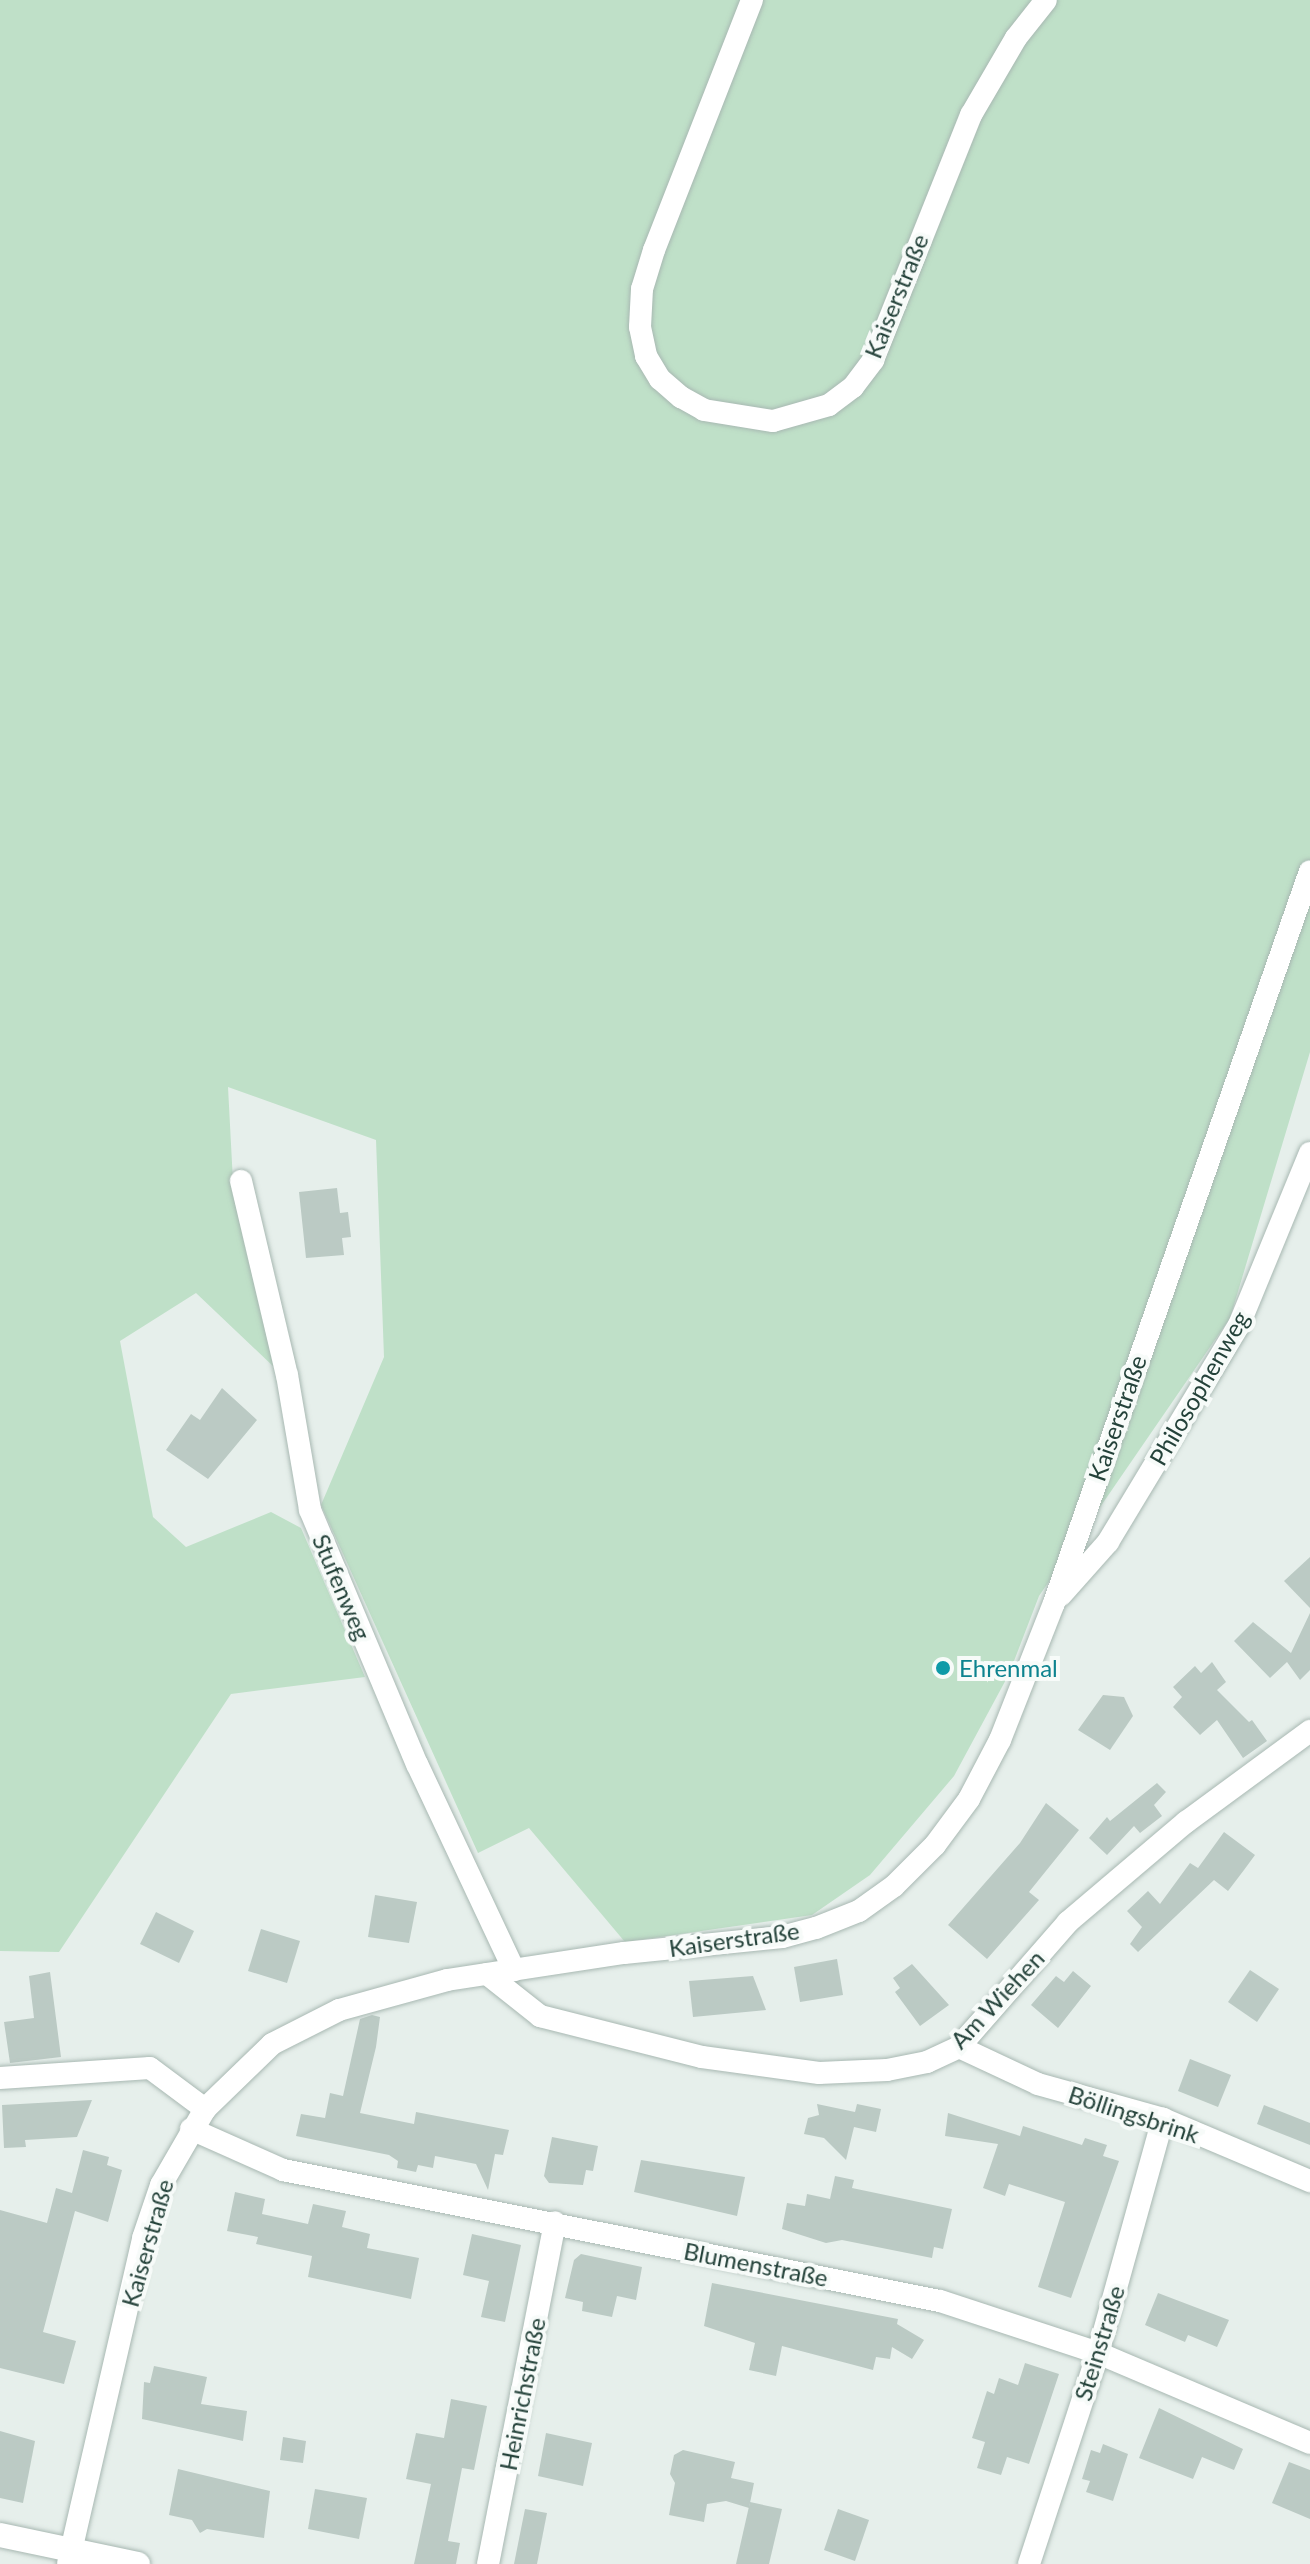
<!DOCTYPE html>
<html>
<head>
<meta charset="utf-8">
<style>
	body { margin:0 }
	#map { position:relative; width:1310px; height:2564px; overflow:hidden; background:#e6efeb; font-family:Lato,sans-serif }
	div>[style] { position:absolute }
	.green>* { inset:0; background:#bfe0c8 }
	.building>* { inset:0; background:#bbcac4 }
	.roads { filter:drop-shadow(0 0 2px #a8b8b2) drop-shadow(0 0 2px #a8b8b2) }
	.minor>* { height:22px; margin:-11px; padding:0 11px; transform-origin:11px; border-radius:11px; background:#fff }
	.secondary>* { height:24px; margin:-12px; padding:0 12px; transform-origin:12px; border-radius:12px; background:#fff }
	.dots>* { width:22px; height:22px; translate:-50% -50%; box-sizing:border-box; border:4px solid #f7fbf9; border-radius:50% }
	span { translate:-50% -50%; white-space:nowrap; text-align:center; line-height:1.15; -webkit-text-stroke:8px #f7fbf9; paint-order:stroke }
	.street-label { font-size:24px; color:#24423a }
	.culture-label { font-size:24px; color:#0d838f }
	.left { translate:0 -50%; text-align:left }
</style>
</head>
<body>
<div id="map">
	<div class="green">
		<div style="clip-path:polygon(0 0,1310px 0,1310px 1052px,1230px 1318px,1039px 1596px,1009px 1674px,954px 1776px,870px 1875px,812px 1915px,625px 1942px,529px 1828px,478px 1853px,321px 1505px,384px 1357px,376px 1140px,228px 1087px,233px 1182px,276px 1369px,196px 1293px,120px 1341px,153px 1517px,186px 1547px,271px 1512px,301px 1528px,365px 1677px,231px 1694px,59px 1952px,0 1951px)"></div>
	</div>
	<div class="building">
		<div style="clip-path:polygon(337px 1188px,340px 1213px,348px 1212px,351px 1237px,342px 1238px,344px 1255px,306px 1258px,299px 1192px)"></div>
		<div style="clip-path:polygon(222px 1388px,257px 1420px,208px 1479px,166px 1450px,191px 1414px,200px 1420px)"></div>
		<div style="clip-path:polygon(1310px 1557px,1310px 1608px,1284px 1581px)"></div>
		<div style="clip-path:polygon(1310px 1613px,1310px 1670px,1300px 1680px,1287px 1662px,1270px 1678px,1234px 1641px,1253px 1622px,1291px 1653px)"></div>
		<div style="clip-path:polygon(1212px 1662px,1226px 1682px,1217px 1690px,1249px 1722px,1252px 1720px,1267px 1741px,1243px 1758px,1217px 1720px,1200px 1735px,1173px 1707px,1182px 1697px,1173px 1687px,1195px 1666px,1201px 1673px)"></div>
		<div style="clip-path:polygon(1103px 1695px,1124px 1697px,1133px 1716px,1110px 1750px,1078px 1730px)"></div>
		<div style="clip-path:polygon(1157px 1783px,1166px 1792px,1154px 1805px,1162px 1816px,1140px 1833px,1134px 1826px,1107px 1855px,1089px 1838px,1107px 1817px,1110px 1821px)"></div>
		<div style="clip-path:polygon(1046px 1803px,1079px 1830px,1029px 1892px,1039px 1900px,987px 1959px,948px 1925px,1020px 1843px)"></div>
		<div style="clip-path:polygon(1224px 1832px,1255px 1855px,1244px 1870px,1228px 1891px,1214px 1880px,1138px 1952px,1130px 1944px,1142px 1927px,1127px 1911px,1148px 1891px,1160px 1904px,1190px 1863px,1198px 1868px)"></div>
		<div style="clip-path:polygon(375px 1895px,417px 1902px,409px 1943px,368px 1937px)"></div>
		<div style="clip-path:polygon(156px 1912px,194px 1931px,179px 1963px,140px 1944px)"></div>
		<div style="clip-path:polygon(261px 1929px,300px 1941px,287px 1983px,248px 1971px)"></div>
		<div style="clip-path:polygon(837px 1959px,843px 1995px,800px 2002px,794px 1967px)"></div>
		<div style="clip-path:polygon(912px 1964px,949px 2005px,920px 2026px,895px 1992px,900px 1988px,893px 1978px)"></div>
		<div style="clip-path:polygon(1250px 1970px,1279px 1989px,1257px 2022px,1228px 2002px)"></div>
		<div style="clip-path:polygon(1073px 1971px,1091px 1986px,1058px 2028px,1031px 2005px,1056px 1976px,1064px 1982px)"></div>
		<div style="clip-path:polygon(50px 1972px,61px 2057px,10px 2063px,4px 2022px,34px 2018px,29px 1976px)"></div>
		<div style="clip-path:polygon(753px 1976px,766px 2010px,693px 2017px,689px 1981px)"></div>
		<div style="clip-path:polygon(372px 2015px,380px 2017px,376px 2047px,360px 2113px,414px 2124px,416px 2112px,509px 2130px,503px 2155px,495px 2154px,488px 2190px,476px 2164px,435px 2156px,433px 2168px,418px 2165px,416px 2172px,397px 2168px,398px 2161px,389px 2155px,296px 2136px,301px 2114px,325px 2118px,330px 2093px,343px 2096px,360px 2019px)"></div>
		<div style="clip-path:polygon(1190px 2059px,1231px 2075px,1218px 2107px,1178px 2091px)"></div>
		<div style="clip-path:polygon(92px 2100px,77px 2137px,25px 2140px,26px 2147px,4px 2148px,2px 2105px)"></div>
		<div style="clip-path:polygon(817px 2104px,855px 2112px,857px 2104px,881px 2109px,876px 2132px,854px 2127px,846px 2160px,824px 2138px,804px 2134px,808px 2118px,819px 2115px)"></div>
		<div style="clip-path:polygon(1264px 2105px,1310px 2123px,1310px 2145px,1257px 2124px)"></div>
		<div style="clip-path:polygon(948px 2113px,1020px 2136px,1023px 2126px,1082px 2145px,1085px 2138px,1107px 2145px,1103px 2156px,1119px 2161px,1071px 2298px,1038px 2287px,1065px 2202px,1009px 2184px,1005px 2196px,983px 2188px,998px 2144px,945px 2136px)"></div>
		<div style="clip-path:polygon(552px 2137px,598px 2146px,593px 2171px,586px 2170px,583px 2185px,549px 2183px,544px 2176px)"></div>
		<div style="clip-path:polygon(83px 2150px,109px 2157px,107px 2165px,122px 2170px,108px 2222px,75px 2211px,43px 2332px,76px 2341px,64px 2384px,0 2368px,0 2210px,47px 2223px,56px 2188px,72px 2193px)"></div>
		<div style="clip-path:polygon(641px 2160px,745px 2177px,737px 2216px,634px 2192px)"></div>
		<div style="clip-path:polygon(835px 2176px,854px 2180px,852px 2188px,952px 2209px,943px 2249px,934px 2247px,932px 2258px,842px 2240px,826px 2243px,782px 2229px,787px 2203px,805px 2206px,807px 2194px,830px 2199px)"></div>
		<div style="clip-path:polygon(235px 2192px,265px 2199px,262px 2214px,308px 2224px,313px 2204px,346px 2211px,342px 2227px,370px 2234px,367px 2248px,419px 2258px,411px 2299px,308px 2277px,312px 2256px,256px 2244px,258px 2237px,227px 2231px)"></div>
		<div style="clip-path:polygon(472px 2234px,521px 2245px,505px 2322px,481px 2317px,489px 2281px,463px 2275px)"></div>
		<div style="clip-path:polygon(581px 2254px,642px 2267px,636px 2300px,617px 2296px,612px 2317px,582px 2311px,583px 2302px,565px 2298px,574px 2260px)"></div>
		<div style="clip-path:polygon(712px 2283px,898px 2319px,897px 2324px,924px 2340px,912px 2359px,892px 2347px,890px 2359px,876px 2357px,873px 2370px,782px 2346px,776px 2376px,749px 2370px,755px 2343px,704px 2326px)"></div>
		<div style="clip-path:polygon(1158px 2293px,1229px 2320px,1217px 2347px,1188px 2335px,1185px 2342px,1145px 2325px)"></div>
		<div style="clip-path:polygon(1025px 2363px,1059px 2374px,1029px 2464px,1007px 2457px,1001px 2475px,977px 2468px,985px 2442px,972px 2438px,987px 2391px,994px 2394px,999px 2378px,1018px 2385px)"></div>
		<div style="clip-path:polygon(154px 2366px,207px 2377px,201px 2404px,247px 2411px,243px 2441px,142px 2419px,144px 2382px,150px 2383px)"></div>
		<div style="clip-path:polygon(451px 2399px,487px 2406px,474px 2470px,462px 2468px,448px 2541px,460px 2543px,456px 2564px,414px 2564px,431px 2484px,406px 2479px,416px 2433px,444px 2438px)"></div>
		<div style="clip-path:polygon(1159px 2408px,1243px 2449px,1234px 2470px,1202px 2457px,1193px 2479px,1139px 2458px)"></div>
		<div style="clip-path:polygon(0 2431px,35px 2441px,23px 2503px,0 2498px)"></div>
		<div style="clip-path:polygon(546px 2433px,592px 2443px,583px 2486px,538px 2476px)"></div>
		<div style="clip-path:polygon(283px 2437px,306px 2441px,303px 2463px,280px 2460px)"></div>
		<div style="clip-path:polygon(1103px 2444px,1128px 2454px,1113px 2501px,1086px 2492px,1090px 2481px,1082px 2479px,1091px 2450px,1100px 2453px)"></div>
		<div style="clip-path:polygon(683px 2450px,735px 2462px,731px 2478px,754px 2483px,749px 2508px,726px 2501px,707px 2504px,704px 2522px,669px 2515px,675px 2483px,670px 2474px,674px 2455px)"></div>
		<div style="clip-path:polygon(1289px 2462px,1310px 2470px,1310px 2519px,1272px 2503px)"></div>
		<div style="clip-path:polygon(178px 2469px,270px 2491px,264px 2538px,207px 2529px,200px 2533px,192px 2520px,169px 2515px)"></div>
		<div style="clip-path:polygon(315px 2489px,367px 2498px,359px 2539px,308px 2529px)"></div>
		<div style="clip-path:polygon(750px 2502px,782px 2509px,769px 2564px,736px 2564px)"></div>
		<div style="clip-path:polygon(525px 2509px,547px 2513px,537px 2564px,514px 2564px)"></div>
		<div style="clip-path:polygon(838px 2509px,869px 2520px,855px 2561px,824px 2550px)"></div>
	</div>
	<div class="roads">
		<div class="minor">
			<div style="left:752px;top:0;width:269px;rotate:111.4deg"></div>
			<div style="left:654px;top:250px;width:41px;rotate:107.1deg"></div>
			<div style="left:642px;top:289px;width:38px;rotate:93deg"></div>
			<div style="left:640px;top:327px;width:30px;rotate:78deg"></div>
			<div style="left:646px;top:356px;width:27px;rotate:59deg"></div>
			<div style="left:660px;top:379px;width:28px;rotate:41deg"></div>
			<div style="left:681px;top:397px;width:26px;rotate:29deg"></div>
			<div style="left:704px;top:410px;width:70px;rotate:9.1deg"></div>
			<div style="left:773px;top:421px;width:58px;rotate:-15.9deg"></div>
			<div style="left:829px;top:405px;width:30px;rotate:-37deg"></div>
			<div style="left:853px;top:387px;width:34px;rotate:-53deg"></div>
			<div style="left:873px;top:360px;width:264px;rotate:-68.2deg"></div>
			<div style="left:971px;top:115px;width:89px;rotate:-59.7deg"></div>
			<div style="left:1016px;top:38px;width:48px;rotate:-51.7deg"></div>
			<div style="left:241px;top:1181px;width:199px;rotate:76.7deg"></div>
			<div style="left:287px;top:1375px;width:137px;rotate:80.3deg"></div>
			<div style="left:310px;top:1510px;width:276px;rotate:67.2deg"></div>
			<div style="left:417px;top:1764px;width:228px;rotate:64.8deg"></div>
			<div style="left:1061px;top:1595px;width:71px;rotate:-48.4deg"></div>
			<div style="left:1108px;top:1542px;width:253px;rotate:-58.9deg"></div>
			<div style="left:1239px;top:1325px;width:186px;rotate:-67.6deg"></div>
			<div style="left:487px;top:1974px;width:68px;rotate:38.4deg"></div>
			<div style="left:540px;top:2016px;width:167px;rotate:14.2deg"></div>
			<div style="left:702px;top:2057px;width:118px;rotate:7.8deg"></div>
			<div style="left:819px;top:2073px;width:68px;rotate:-2.5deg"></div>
			<div style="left:887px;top:2070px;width:41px;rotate:-11.3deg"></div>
			<div style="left:927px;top:2062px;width:35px;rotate:-25deg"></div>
			<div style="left:959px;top:2047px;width:166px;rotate:-48.9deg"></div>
			<div style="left:1068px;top:1922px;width:155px;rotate:-40.3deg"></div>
			<div style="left:1186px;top:1822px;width:154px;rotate:-36.3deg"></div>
			<div style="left:959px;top:2047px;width:87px;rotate:25.1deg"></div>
			<div style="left:1038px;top:2084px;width:130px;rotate:15.6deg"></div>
			<div style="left:1163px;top:2119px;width:160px;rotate:22.9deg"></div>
			<div style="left:0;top:2078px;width:150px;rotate:-3.8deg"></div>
			<div style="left:150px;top:2068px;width:69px;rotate:36.7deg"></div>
			<div style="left:191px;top:2129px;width:101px;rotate:24deg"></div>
			<div style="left:283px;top:2170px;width:670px;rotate:11.28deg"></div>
			<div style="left:940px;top:2301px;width:166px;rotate:18.2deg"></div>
			<div style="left:1098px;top:2353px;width:230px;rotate:23deg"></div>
			<div style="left:68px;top:2564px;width:335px;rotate:-77deg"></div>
			<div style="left:143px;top:2238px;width:56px;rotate:-71.2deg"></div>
			<div style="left:161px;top:2185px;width:88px;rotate:-59.9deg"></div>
			<div style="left:205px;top:2109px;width:93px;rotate:-44.1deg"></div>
			<div style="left:272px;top:2044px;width:75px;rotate:-26.9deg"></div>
			<div style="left:339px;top:2010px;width:112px;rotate:-15.5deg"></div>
			<div style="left:447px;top:1980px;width:179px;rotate:-8.7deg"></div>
			<div style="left:624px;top:1953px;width:159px;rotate:-5.8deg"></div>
			<div style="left:782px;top:1937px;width:35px;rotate:-15deg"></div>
			<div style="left:816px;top:1928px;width:46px;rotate:-21.6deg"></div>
			<div style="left:859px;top:1911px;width:43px;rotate:-35.5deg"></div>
			<div style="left:894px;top:1886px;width:58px;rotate:-45deg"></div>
			<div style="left:935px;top:1845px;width:57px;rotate:-53.5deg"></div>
			<div style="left:969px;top:1799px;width:67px;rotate:-62.3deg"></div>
			<div style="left:1000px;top:1740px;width:147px;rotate:-68.5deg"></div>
			<div style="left:1054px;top:1603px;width:775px;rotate:-70.72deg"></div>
			<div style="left:488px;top:2564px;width:348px;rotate:-78.9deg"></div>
			<div style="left:1029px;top:2564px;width:222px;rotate:-71.9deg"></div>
			<div style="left:1098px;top:2353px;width:243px;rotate:-74.5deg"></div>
		</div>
		<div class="secondary">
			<div style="left:0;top:2535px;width:141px;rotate:11.9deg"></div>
		</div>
	</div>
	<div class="dots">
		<div style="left:943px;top:1668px;background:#0f9aa8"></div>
	</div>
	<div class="street-label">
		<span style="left:896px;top:296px;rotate:-68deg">Kaiserstraße</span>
		<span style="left:1199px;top:1388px;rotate:-60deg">Philosophenweg</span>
		<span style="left:1117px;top:1418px;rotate:-71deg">Kaiserstraße</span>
		<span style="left:342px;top:1587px;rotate:67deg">Stufenweg</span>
		<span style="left:734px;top:1939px;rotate:-8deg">Kaiserstraße</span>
		<span style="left:997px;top:1999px;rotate:-47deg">Am Wiehen</span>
		<span style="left:1134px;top:2114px;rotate:18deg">Böllingsbrink</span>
		<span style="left:147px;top:2243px;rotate:-74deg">Kaiserstraße</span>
		<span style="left:756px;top:2264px;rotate:11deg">Blumenstraße</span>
		<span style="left:1099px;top:2343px;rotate:-73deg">Steinstraße</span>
		<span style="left:522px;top:2394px;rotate:-79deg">Heinrichstraße</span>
	</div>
	<div class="culture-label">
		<span class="left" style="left:959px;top:1668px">Ehrenmal</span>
	</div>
</div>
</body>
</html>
